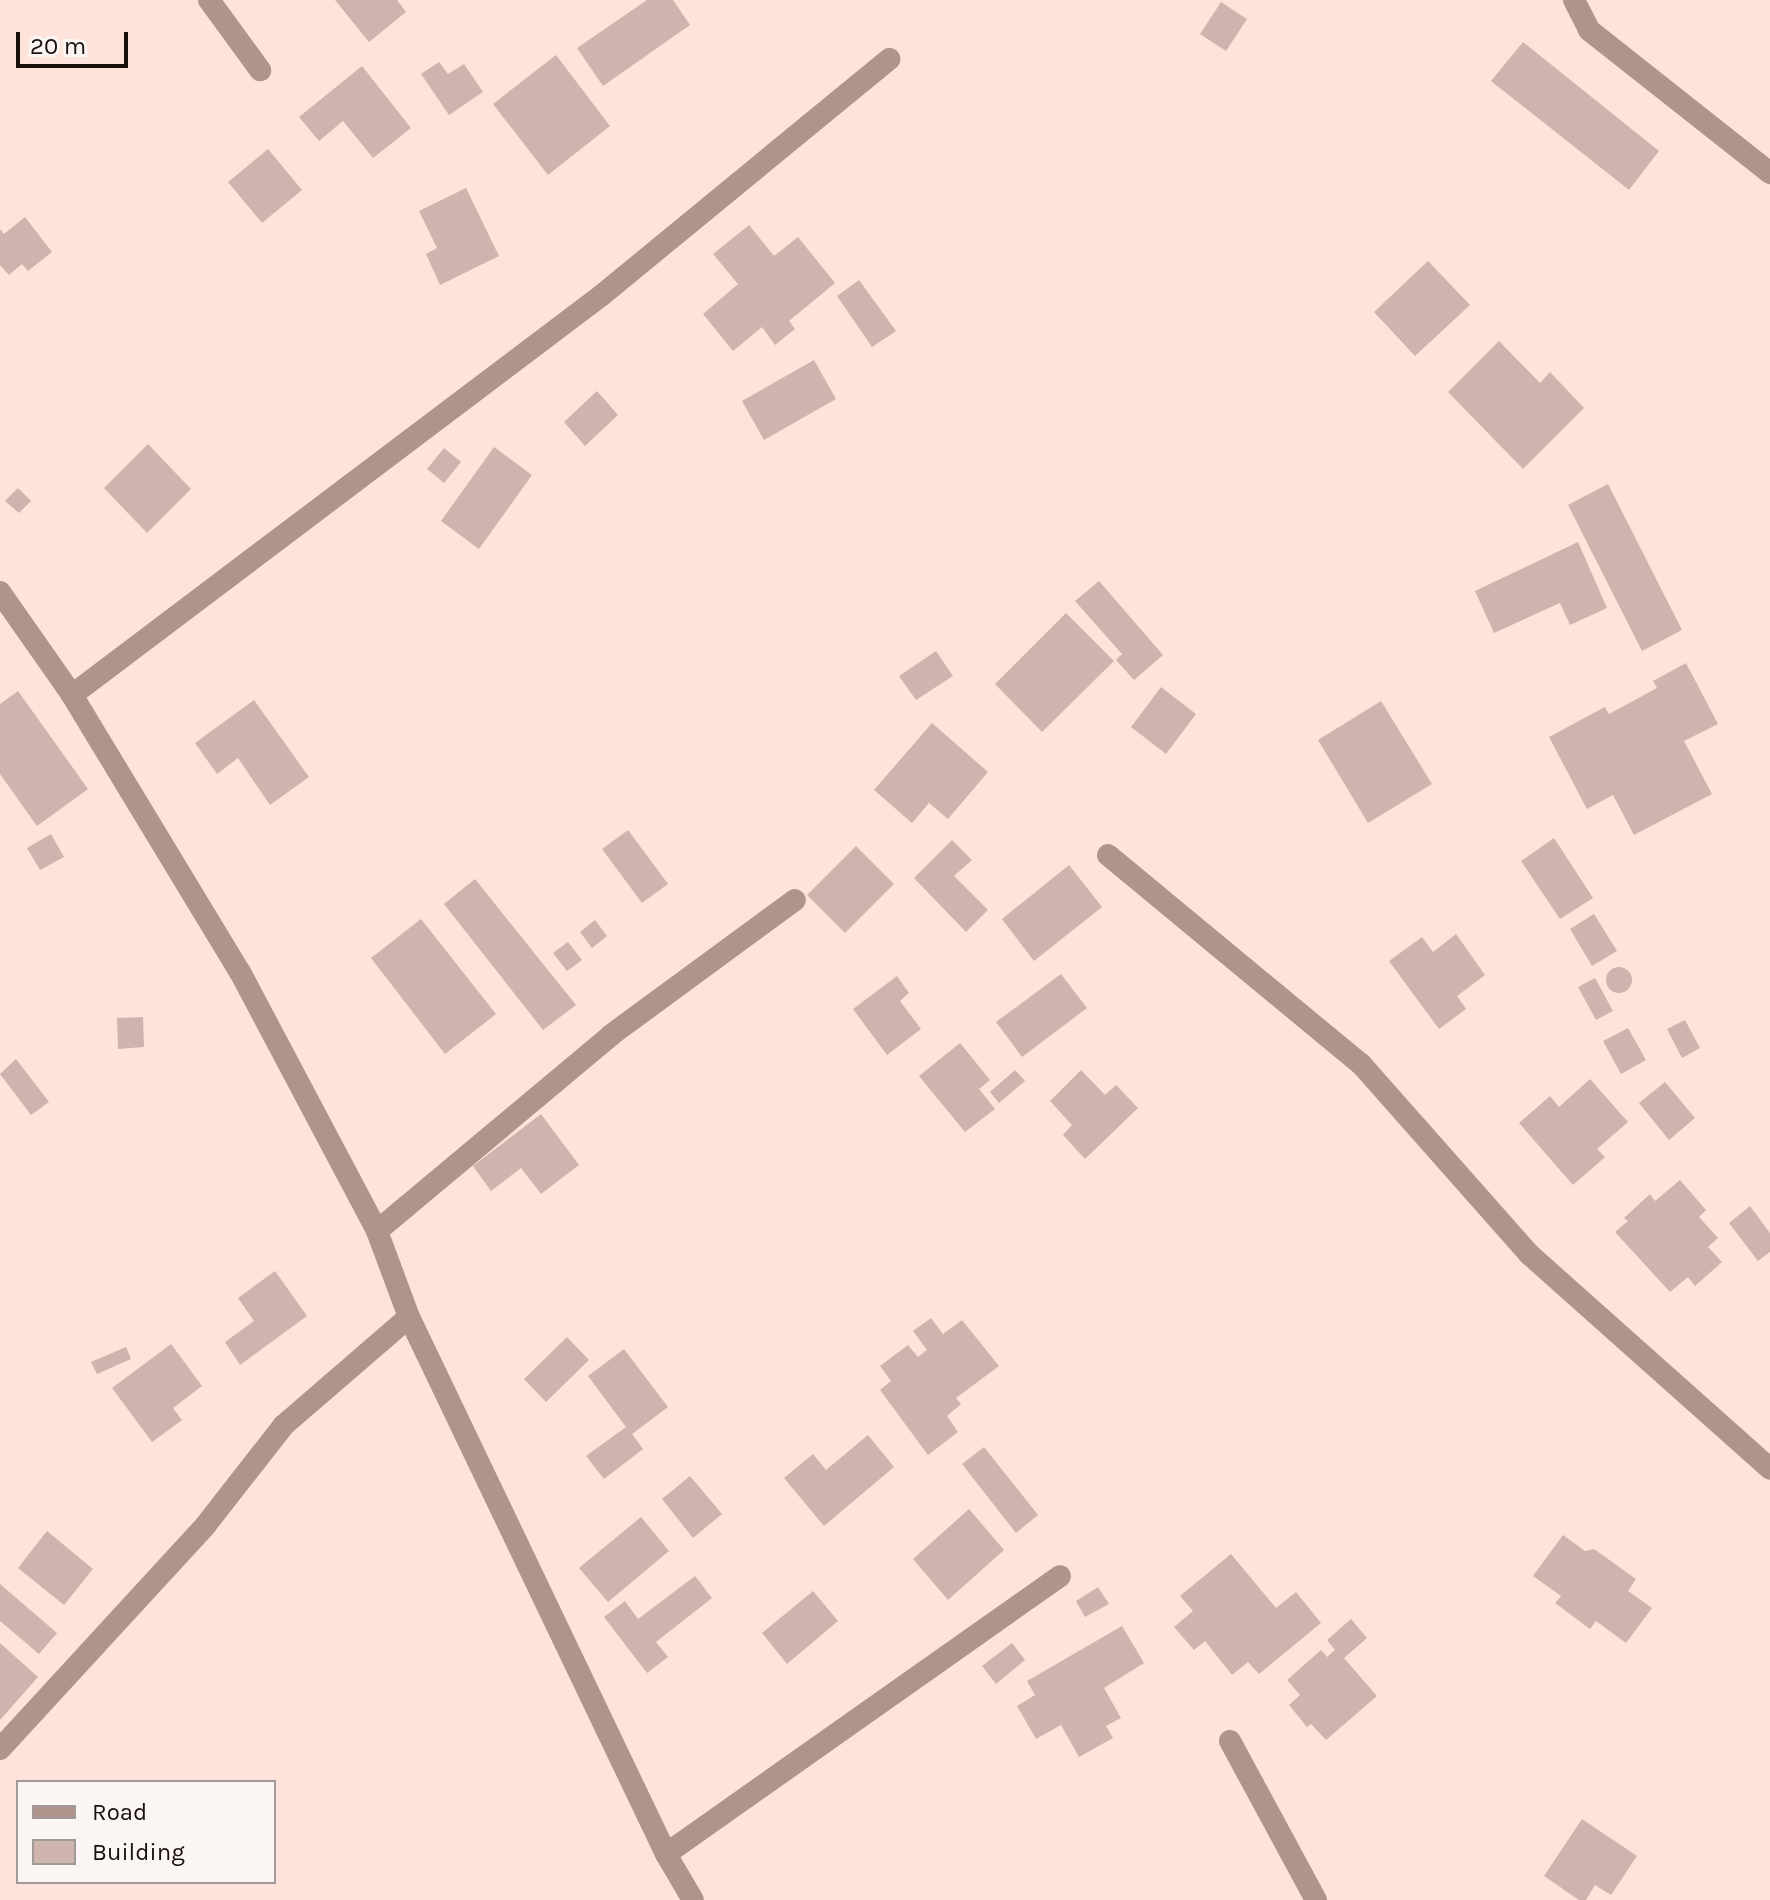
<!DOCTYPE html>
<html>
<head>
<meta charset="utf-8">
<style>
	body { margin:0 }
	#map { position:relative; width:1770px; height:1900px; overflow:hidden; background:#fee3db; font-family:Karla,sans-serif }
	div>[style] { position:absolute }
	.building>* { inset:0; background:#ceb4ac }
	.round { border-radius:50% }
	.minor>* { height:22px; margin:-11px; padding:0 11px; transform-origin:11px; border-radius:11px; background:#b0938a }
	span { translate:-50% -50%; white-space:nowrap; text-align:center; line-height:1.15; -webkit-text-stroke:6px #fbf6f4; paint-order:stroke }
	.legend { position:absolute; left:16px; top:1780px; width:260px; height:104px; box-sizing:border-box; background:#fbf6f4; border:2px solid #a19a98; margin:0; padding:10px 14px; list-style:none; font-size:24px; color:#1a110e }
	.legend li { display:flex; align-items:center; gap:16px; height:40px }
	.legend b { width:40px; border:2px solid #a19a98 }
	.scale { position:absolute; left:16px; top:32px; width:112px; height:36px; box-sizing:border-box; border:4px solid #1a110e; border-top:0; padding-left:10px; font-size:24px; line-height:28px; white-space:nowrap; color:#1a110e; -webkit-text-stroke:6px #fbf6f4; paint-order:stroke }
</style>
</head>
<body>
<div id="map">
	<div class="building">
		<div style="clip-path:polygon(335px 0,397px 0,406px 12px,369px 42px)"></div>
		<div style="clip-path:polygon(647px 0,673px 0,690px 25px,603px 86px,577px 48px)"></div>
		<div style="clip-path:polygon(1221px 2px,1247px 19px,1226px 51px,1200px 34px)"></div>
		<div style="clip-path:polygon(1523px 42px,1659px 151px,1629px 190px,1491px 81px)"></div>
		<div style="clip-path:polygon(556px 55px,610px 126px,548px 175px,493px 104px)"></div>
		<div style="clip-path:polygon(439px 62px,448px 74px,464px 64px,483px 92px,449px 115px,421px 74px)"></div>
		<div style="clip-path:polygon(362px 66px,411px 128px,373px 158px,343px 121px,319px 141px,299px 117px)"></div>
		<div style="clip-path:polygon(268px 149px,302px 190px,262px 223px,228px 182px)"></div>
		<div style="clip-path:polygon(466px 188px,499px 256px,440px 285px,426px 254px,437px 248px,419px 211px)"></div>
		<div style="clip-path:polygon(25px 217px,52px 252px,28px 271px,22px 264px,9px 275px,0 265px,0 229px,4px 234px)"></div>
		<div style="clip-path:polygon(749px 225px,774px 256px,798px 237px,835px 283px,789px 321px,795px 329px,775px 345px,762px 327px,733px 351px,703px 314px,738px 284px,713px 254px)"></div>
		<div style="clip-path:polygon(1428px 261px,1470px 305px,1415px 356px,1374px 312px)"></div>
		<div style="clip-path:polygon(859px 280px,896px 331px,872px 347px,837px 296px)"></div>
		<div style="clip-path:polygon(1499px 341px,1540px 383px,1550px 372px,1584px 408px,1523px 469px,1448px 392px)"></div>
		<div style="clip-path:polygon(814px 360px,836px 399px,764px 440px,742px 401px)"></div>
		<div style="clip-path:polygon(597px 391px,618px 415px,585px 446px,564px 422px)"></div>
		<div style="clip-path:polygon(148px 444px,191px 489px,147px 533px,104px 488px)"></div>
		<div style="clip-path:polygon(494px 447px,532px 475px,479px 549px,441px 521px)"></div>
		<div style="clip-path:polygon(444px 448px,461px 462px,444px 483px,427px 469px)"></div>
		<div style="clip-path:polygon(1608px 484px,1682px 630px,1642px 651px,1568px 505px)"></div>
		<div style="clip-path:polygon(18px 488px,31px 501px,19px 513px,5px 501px)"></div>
		<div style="clip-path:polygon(1578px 542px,1607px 608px,1570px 625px,1560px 603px,1494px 633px,1475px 591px)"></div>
		<div style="clip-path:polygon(1099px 581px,1163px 655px,1134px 680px,1116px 660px,1122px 654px,1075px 601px)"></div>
		<div style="clip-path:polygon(1066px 613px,1114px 661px,1042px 732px,995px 684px)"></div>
		<div style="clip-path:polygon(936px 651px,953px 676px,916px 700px,899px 676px)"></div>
		<div style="clip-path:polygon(1686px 663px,1718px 724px,1684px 741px,1712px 794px,1634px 835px,1613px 795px,1587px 809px,1549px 737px,1605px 707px,1609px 714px,1657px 688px,1653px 681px)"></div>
		<div style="clip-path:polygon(1161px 687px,1196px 714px,1166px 754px,1131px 727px)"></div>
		<div style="clip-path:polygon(18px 691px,88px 789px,37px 826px,0 774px,0 704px)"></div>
		<div style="clip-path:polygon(254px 700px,309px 777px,270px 805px,238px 758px,217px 774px,195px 743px)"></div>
		<div style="clip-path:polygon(1381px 701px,1432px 784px,1368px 823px,1318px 740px)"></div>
		<div style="clip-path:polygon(932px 723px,988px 772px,948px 819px,929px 803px,912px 823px,874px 790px)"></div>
		<div style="clip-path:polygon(628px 830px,668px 884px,642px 903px,602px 849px)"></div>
		<div style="clip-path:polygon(51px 834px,64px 857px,40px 870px,27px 848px)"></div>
		<div style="clip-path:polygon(1554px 838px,1593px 898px,1560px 919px,1521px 861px)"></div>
		<div style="clip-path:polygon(952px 840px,972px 860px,954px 876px,988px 910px,966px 932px,914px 878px)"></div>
		<div style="clip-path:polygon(856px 846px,894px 884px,845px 933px,807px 895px)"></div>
		<div style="clip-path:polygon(1069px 865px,1102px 907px,1034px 961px,1002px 919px)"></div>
		<div style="clip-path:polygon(475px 879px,576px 1005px,543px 1030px,444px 904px)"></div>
		<div style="clip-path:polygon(1594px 914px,1617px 951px,1592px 966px,1570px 929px)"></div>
		<div style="clip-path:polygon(421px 919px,496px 1014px,445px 1054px,371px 958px)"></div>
		<div style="clip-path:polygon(595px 920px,607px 936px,592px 948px,580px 932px)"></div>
		<div style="clip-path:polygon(1456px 934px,1485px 975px,1457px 996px,1466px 1009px,1439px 1029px,1389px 961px,1422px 937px,1433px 952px)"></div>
		<div style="clip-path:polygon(568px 942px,582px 960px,567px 971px,553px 953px)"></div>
		<div class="round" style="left:1606px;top:967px;width:26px;height:26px"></div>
		<div style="clip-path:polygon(1061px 974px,1087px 1008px,1022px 1057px,996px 1022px)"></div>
		<div style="clip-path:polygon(897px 976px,909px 993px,900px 1001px,921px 1029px,887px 1055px,853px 1009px)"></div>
		<div style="clip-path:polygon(1595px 978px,1613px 1011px,1596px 1020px,1578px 987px)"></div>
		<div style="clip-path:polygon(143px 1017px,144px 1047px,118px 1049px,117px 1018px)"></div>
		<div style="clip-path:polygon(1685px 1020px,1700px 1048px,1682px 1058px,1667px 1029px)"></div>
		<div style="clip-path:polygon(1628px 1028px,1646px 1060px,1621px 1074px,1603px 1041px)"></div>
		<div style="clip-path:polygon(960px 1043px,990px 1080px,979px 1089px,995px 1109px,965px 1132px,919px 1076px)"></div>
		<div style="clip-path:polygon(16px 1059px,49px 1102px,31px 1115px,0 1074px)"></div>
		<div style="clip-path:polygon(1015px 1070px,1025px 1081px,999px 1103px,990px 1092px)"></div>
		<div style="clip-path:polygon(1081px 1070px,1105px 1095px,1116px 1085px,1138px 1108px,1085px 1159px,1063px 1135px,1072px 1125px,1050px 1101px)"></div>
		<div style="clip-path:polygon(1590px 1079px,1628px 1122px,1597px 1149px,1605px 1157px,1573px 1185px,1519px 1123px,1550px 1096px,1559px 1107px)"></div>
		<div style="clip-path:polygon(1665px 1082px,1695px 1118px,1669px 1140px,1639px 1103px)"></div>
		<div style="clip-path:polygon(541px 1114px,579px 1165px,541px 1194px,521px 1168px,491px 1191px,473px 1166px)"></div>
		<div style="clip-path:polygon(1680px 1180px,1706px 1210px,1699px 1217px,1718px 1238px,1708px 1247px,1722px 1262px,1695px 1286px,1688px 1277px,1670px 1292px,1615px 1232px,1628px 1221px,1624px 1218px,1650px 1194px,1655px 1201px)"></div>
		<div style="clip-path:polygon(1750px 1206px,1770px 1233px,1770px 1252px,1758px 1261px,1729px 1223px)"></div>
		<div style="clip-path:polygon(275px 1271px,307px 1316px,240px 1365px,225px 1342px,254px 1321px,238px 1298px)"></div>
		<div style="clip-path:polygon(931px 1318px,943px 1334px,962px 1320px,999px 1366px,956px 1398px,961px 1404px,947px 1416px,958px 1432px,928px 1455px,880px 1390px,891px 1381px,880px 1366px,908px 1345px,918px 1357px,927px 1350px,913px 1331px)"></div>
		<div style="clip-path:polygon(567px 1337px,589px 1360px,546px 1402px,524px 1379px)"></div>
		<div style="clip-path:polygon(171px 1344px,202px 1386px,173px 1408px,182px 1420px,152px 1442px,112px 1388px)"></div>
		<div style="clip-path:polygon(126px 1347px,131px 1359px,97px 1374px,91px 1362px)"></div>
		<div style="clip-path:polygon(624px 1349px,668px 1407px,632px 1434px,643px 1449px,604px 1479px,586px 1456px,626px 1427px,588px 1376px)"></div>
		<div style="clip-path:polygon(868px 1435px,894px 1467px,824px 1526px,784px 1478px,813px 1454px,826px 1470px)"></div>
		<div style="clip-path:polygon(984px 1447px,1038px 1515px,1016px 1533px,962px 1464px)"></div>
		<div style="clip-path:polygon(690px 1476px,722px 1514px,693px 1538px,662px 1499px)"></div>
		<div style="clip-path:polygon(969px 1509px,1004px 1550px,948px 1600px,913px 1559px)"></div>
		<div style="clip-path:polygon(641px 1517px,669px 1551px,608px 1602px,579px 1568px)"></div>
		<div style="clip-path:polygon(47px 1531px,93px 1569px,64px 1605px,18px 1568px)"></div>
		<div style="clip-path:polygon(1563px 1535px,1585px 1551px,1594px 1549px,1636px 1579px,1628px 1591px,1652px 1608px,1626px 1643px,1596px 1621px,1590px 1629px,1555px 1603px,1561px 1596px,1533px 1576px)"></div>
		<div style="clip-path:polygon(1231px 1554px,1276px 1608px,1296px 1592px,1321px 1623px,1259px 1674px,1248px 1662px,1232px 1675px,1205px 1641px,1194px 1650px,1174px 1627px,1193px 1611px,1180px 1596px)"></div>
		<div style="clip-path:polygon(695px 1576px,712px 1598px,656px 1642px,668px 1657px,647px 1673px,604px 1617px,625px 1601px,638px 1619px)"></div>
		<div style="clip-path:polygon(0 1584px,57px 1633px,39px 1654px,0 1621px)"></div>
		<div style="clip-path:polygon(1098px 1587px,1109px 1604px,1085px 1617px,1076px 1601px)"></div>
		<div style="clip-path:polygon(813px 1591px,838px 1621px,787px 1664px,762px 1633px)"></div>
		<div style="clip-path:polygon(1351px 1619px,1367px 1638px,1344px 1658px,1377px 1696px,1326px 1740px,1311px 1724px,1307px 1727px,1289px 1705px,1300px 1695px,1287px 1680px,1321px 1650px,1327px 1657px,1335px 1650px,1327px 1640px)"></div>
		<div style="clip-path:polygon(1122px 1626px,1144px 1663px,1104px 1688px,1121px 1718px,1106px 1726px,1113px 1738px,1079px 1757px,1061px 1725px,1036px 1739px,1017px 1706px,1035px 1695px,1027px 1681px)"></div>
		<div style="clip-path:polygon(0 1643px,38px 1677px,0 1720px)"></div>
		<div style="clip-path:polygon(1012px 1643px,1025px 1660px,996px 1684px,982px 1666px)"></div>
		<div style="clip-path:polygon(1582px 1819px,1637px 1856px,1611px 1895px,1595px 1885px,1586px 1900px,1579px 1900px,1544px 1876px)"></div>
	</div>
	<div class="minor">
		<div style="left:209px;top:0;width:87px;rotate:53.9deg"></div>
		<div style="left:1574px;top:0;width:34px;rotate:63deg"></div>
		<div style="left:1589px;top:30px;width:231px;rotate:38.3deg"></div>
		<div style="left:0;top:592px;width:126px;rotate:55deg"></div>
		<div style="left:72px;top:695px;width:324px;rotate:58.8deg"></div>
		<div style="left:240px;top:972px;width:293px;rotate:62.1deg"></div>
		<div style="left:377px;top:1231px;width:92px;rotate:69.6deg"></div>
		<div style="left:409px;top:1317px;width:595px;rotate:64.42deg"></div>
		<div style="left:666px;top:1854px;width:53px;rotate:59.6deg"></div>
		<div style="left:72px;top:695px;width:664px;rotate:-37.04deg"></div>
		<div style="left:602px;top:295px;width:372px;rotate:-39.4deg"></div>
		<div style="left:1108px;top:855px;width:328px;rotate:39.6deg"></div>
		<div style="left:1361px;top:1064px;width:254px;rotate:48.5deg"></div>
		<div style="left:1529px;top:1254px;width:323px;rotate:41.7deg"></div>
		<div style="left:377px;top:1231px;width:305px;rotate:-39.9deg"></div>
		<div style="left:611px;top:1035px;width:228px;rotate:-36.3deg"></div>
		<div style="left:1230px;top:1741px;width:181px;rotate:61.6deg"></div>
		<div style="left:0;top:1749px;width:303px;rotate:-47.4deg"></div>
		<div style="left:205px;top:1526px;width:128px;rotate:-52deg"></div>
		<div style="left:284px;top:1425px;width:165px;rotate:-40.8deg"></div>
		<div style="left:666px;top:1854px;width:482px;rotate:-35.2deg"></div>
	</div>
	<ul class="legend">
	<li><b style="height:10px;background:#b0938a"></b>Road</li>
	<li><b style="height:22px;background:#ceb4ac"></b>Building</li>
	</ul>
	<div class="scale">20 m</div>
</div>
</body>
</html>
